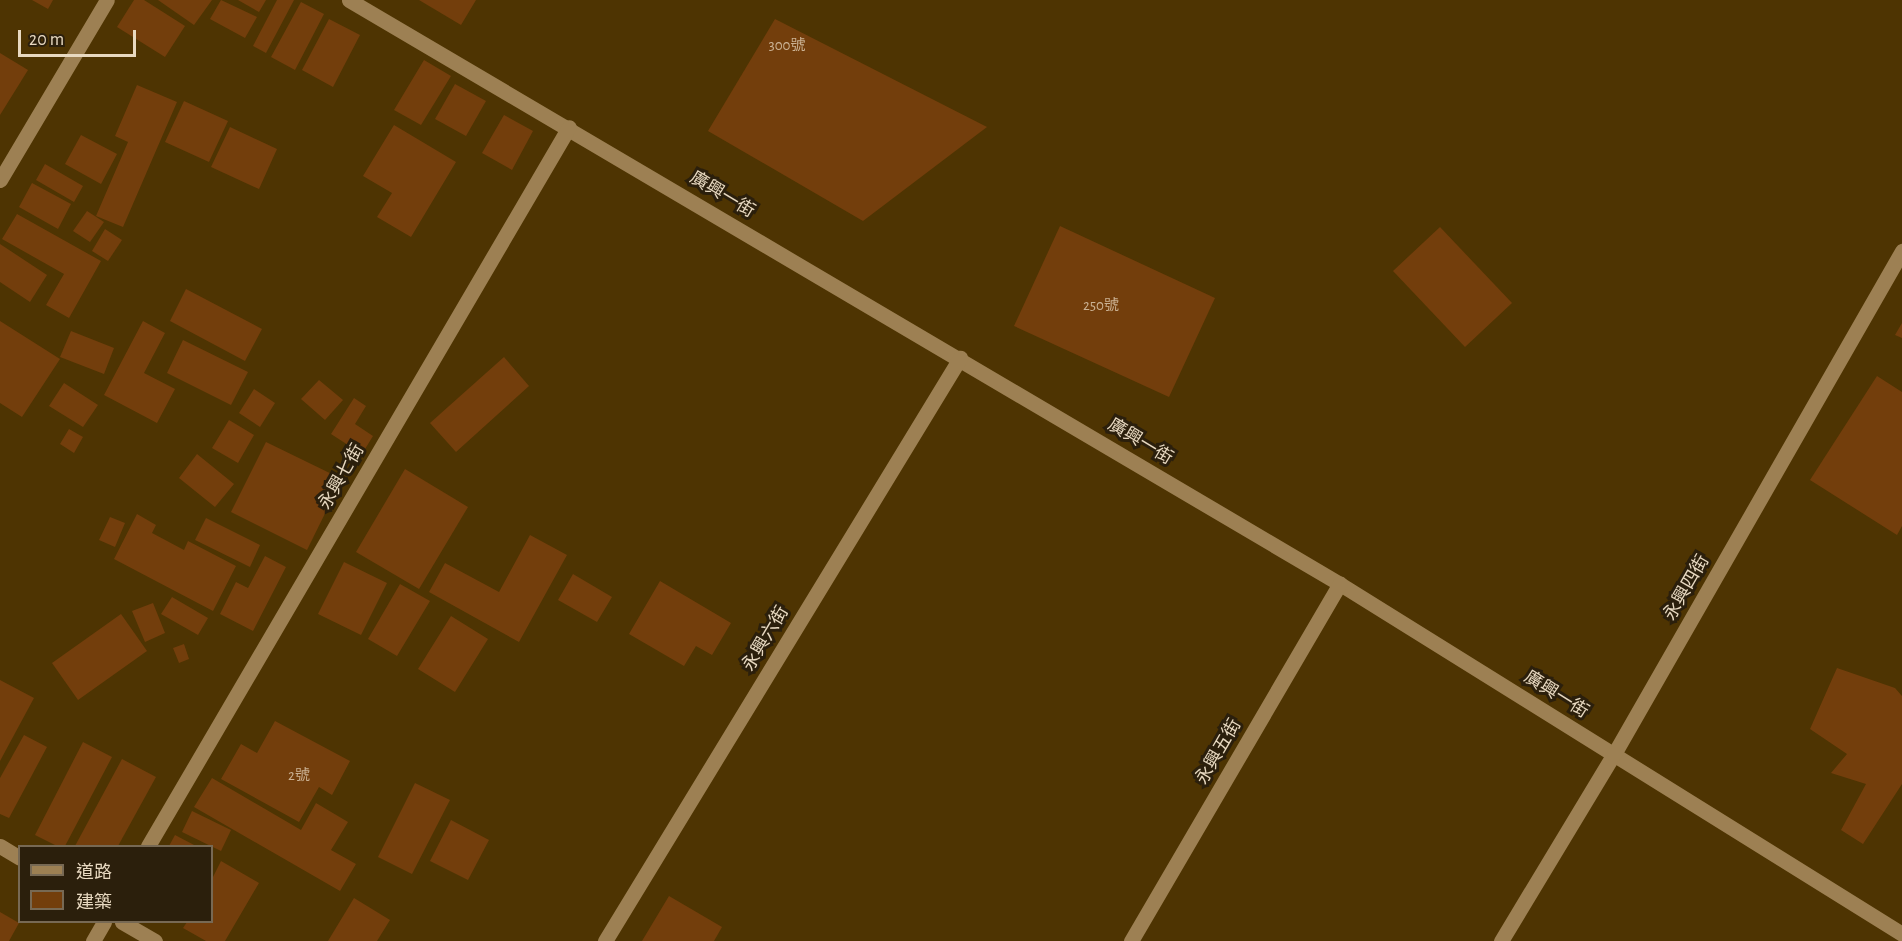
<!DOCTYPE html>
<html>
<head>
<meta charset="utf-8">
<style>
	body { margin:0 }
	#map { position:relative; width:1902px; height:941px; overflow:hidden; background:#4e3402; font-family:"Alegreya Sans","Noto Sans TC",sans-serif }
	div>[style] { position:absolute }
	.building>* { inset:0; background:#733e0c }
	.minor>* { height:15px; margin:-7.5px; padding:0 7.5px; transform-origin:7.5px; border-radius:7.5px; background:#9d8053 }
	span { translate:-50% -50%; white-space:nowrap; text-align:center; line-height:1.15; -webkit-text-stroke:6px #2b1f0c; paint-order:stroke }
	.number-label { font-size:15px; color:#cbb294 }
	.number-label span { -webkit-text-stroke-width:0 }
	.street-label { font-size:18px; color:#e8d9c1 }
	.legend { position:absolute; left:18px; top:845px; width:195px; height:78px; box-sizing:border-box; background:#2b1f0c; border:2px solid #776954; margin:0; padding:8px 10px; list-style:none; font-size:18px; color:#e8d9c1 }
	.legend li { display:flex; align-items:center; gap:12px; height:30px }
	.legend b { width:30px; border:2px solid #776954 }
	.scale { position:absolute; left:18px; top:30px; width:118px; height:27px; box-sizing:border-box; border:3px solid #e8d9c1; border-top:0; padding-left:8px; font-size:18px; line-height:21px; white-space:nowrap; color:#e8d9c1; -webkit-text-stroke:4px #2b1f0c; paint-order:stroke }
</style>
</head>
<body>
<div id="map">
	<div class="building">
		<div style="clip-path:polygon(32px 0,53px 0,48px 9px)"></div>
		<div style="clip-path:polygon(134px 0,144px 0,185px 26px,165px 57px,117px 27px)"></div>
		<div style="clip-path:polygon(158px 0,212px 0,194px 25px)"></div>
		<div style="clip-path:polygon(221px 0,257px 17px,245px 38px,210px 19px)"></div>
		<div style="clip-path:polygon(238px 0,266px 0,259px 12px)"></div>
		<div style="clip-path:polygon(277px 0,294px 0,266px 53px,253px 46px)"></div>
		<div style="clip-path:polygon(419px 0,476px 0,461px 25px)"></div>
		<div style="clip-path:polygon(301px 2px,324px 14px,295px 70px,271px 57px)"></div>
		<div style="clip-path:polygon(329px 19px,360px 35px,333px 87px,302px 70px)"></div>
		<div style="clip-path:polygon(775px 19px,987px 127px,863px 221px,708px 131px)"></div>
		<div style="clip-path:polygon(0 53px,28px 70px,0 115px)"></div>
		<div style="clip-path:polygon(424px 60px,451px 76px,421px 125px,394px 110px)"></div>
		<div style="clip-path:polygon(455px 84px,486px 101px,466px 136px,435px 119px)"></div>
		<div style="clip-path:polygon(137px 85px,177px 102px,123px 227px,96px 216px,128px 142px,115px 136px)"></div>
		<div style="clip-path:polygon(184px 101px,228px 121px,209px 162px,165px 142px)"></div>
		<div style="clip-path:polygon(504px 115px,533px 131px,512px 170px,482px 153px)"></div>
		<div style="clip-path:polygon(394px 125px,456px 162px,411px 237px,377px 217px,392px 193px,363px 176px)"></div>
		<div style="clip-path:polygon(230px 127px,277px 149px,259px 189px,211px 167px)"></div>
		<div style="clip-path:polygon(81px 135px,117px 154px,101px 184px,65px 164px)"></div>
		<div style="clip-path:polygon(45px 164px,83px 186px,74px 202px,36px 180px)"></div>
		<div style="clip-path:polygon(32px 183px,71px 204px,58px 229px,19px 207px)"></div>
		<div style="clip-path:polygon(87px 211px,104px 222px,90px 242px,73px 231px)"></div>
		<div style="clip-path:polygon(17px 214px,101px 261px,69px 318px,46px 305px,64px 274px,2px 239px)"></div>
		<div style="clip-path:polygon(1060px 226px,1215px 298px,1169px 397px,1014px 326px)"></div>
		<div style="clip-path:polygon(1440px 227px,1512px 303px,1465px 347px,1393px 271px)"></div>
		<div style="clip-path:polygon(105px 229px,122px 240px,108px 261px,92px 251px)"></div>
		<div style="clip-path:polygon(0 244px,47px 275px,30px 302px,0 282px)"></div>
		<div style="clip-path:polygon(186px 289px,262px 329px,245px 361px,170px 321px)"></div>
		<div style="clip-path:polygon(0 321px,60px 359px,22px 417px,0 403px)"></div>
		<div style="clip-path:polygon(143px 321px,165px 333px,144px 373px,175px 389px,157px 423px,104px 395px)"></div>
		<div style="clip-path:polygon(1902px 323px,1902px 338px,1895px 335px)"></div>
		<div style="clip-path:polygon(71px 331px,114px 348px,104px 374px,60px 357px)"></div>
		<div style="clip-path:polygon(183px 340px,248px 372px,231px 405px,167px 373px)"></div>
		<div style="clip-path:polygon(504px 357px,529px 386px,456px 452px,430px 423px)"></div>
		<div style="clip-path:polygon(1877px 376px,1902px 392px,1902px 526px,1897px 535px,1810px 480px)"></div>
		<div style="clip-path:polygon(319px 380px,343px 400px,325px 420px,301px 399px)"></div>
		<div style="clip-path:polygon(64px 383px,98px 405px,83px 427px,49px 406px)"></div>
		<div style="clip-path:polygon(254px 389px,275px 403px,260px 427px,239px 413px)"></div>
		<div style="clip-path:polygon(354px 398px,366px 406px,355px 424px,373px 436px,362px 454px,331px 434px)"></div>
		<div style="clip-path:polygon(229px 420px,254px 435px,238px 463px,212px 448px)"></div>
		<div style="clip-path:polygon(69px 429px,83px 437px,74px 453px,60px 444px)"></div>
		<div style="clip-path:polygon(266px 442px,342px 479px,307px 550px,231px 512px)"></div>
		<div style="clip-path:polygon(197px 454px,234px 484px,215px 507px,179px 478px)"></div>
		<div style="clip-path:polygon(405px 469px,468px 507px,419px 589px,356px 552px)"></div>
		<div style="clip-path:polygon(137px 514px,156px 525px,152px 533px,184px 550px,188px 541px,236px 566px,213px 611px,114px 559px)"></div>
		<div style="clip-path:polygon(110px 517px,125px 523px,115px 547px,99px 540px)"></div>
		<div style="clip-path:polygon(206px 518px,260px 545px,250px 567px,195px 540px)"></div>
		<div style="clip-path:polygon(530px 535px,567px 555px,519px 642px,429px 592px,445px 563px,499px 592px)"></div>
		<div style="clip-path:polygon(265px 556px,286px 567px,253px 631px,220px 614px,236px 582px,248px 588px)"></div>
		<div style="clip-path:polygon(344px 562px,387px 583px,361px 635px,318px 614px)"></div>
		<div style="clip-path:polygon(573px 574px,612px 597px,597px 622px,558px 600px)"></div>
		<div style="clip-path:polygon(660px 581px,731px 623px,712px 655px,696px 646px,684px 666px,629px 634px)"></div>
		<div style="clip-path:polygon(400px 584px,430px 601px,397px 656px,368px 639px)"></div>
		<div style="clip-path:polygon(172px 597px,208px 618px,198px 635px,161px 614px)"></div>
		<div style="clip-path:polygon(153px 603px,165px 633px,145px 642px,132px 611px)"></div>
		<div style="clip-path:polygon(121px 614px,147px 651px,78px 700px,52px 663px)"></div>
		<div style="clip-path:polygon(451px 616px,488px 639px,455px 692px,418px 669px)"></div>
		<div style="clip-path:polygon(184px 644px,189px 659px,179px 663px,173px 648px)"></div>
		<div style="clip-path:polygon(1837px 668px,1895px 688px,1902px 696px,1902px 784px,1863px 844px,1841px 830px,1866px 784px,1831px 773px,1847px 754px,1810px 729px)"></div>
		<div style="clip-path:polygon(0 680px,34px 698px,0 761px)"></div>
		<div style="clip-path:polygon(275px 721px,350px 761px,332px 795px,319px 787px,299px 822px,221px 779px,241px 744px,257px 753px)"></div>
		<div style="clip-path:polygon(24px 735px,47px 747px,9px 818px,0 814px,0 778px)"></div>
		<div style="clip-path:polygon(83px 742px,112px 757px,65px 846px,57px 846px,35px 835px)"></div>
		<div style="clip-path:polygon(122px 759px,156px 777px,118px 846px,75px 846px)"></div>
		<div style="clip-path:polygon(212px 778px,301px 830px,316px 803px,348px 822px,331px 850px,356px 864px,340px 891px,194px 807px)"></div>
		<div style="clip-path:polygon(415px 783px,450px 800px,412px 874px,378px 857px)"></div>
		<div style="clip-path:polygon(192px 811px,231px 830px,221px 851px,182px 832px)"></div>
		<div style="clip-path:polygon(451px 820px,489px 840px,468px 880px,430px 861px)"></div>
		<div style="clip-path:polygon(175px 835px,196px 846px,169px 846px)"></div>
		<div style="clip-path:polygon(221px 861px,259px 883px,225px 941px,206px 941px,183px 928px,187px 922px,212px 922px,212px 879px)"></div>
		<div style="clip-path:polygon(669px 896px,722px 927px,714px 941px,642px 941px)"></div>
		<div style="clip-path:polygon(354px 898px,390px 920px,377px 941px,328px 941px)"></div>
		<div style="clip-path:polygon(0 912px,19px 923px,9px 941px,0 941px)"></div>
	</div>
	<div class="minor">
		<div style="left:349px;top:0;width:1150px;rotate:30.51deg"></div>
		<div style="left:1340px;top:584px;width:662px;rotate:31.91deg"></div>
		<div style="left:0;top:180px;width:209px;rotate:-59.3deg"></div>
		<div style="left:0;top:846px;width:23px;rotate:31deg"></div>
		<div style="left:148px;top:846px;width:833px;rotate:-59.65deg"></div>
		<div style="left:122px;top:922px;width:38px;rotate:30deg"></div>
		<div style="left:93px;top:941px;width:22px;rotate:-60deg"></div>
		<div style="left:605px;top:941px;width:683px;rotate:-58.66deg"></div>
		<div style="left:1131px;top:941px;width:414px;rotate:-59.7deg"></div>
		<div style="left:1501px;top:941px;width:218px;rotate:-58.9deg"></div>
		<div style="left:1614px;top:754px;width:580px;rotate:-60.21deg"></div>
	</div>
	<div class="number-label">
		<span style="left:787px;top:46px">300號</span>
		<span style="left:1101px;top:306px">250號</span>
		<span style="left:299px;top:776px">2號</span>
	</div>
	<div class="street-label">
		<span style="left:722px;top:195px;rotate:31deg">廣興一街</span>
		<span style="left:1140px;top:442px;rotate:31deg">廣興一街</span>
		<span style="left:342px;top:477px;rotate:-60deg">永興七街</span>
		<span style="left:1687px;top:588px;rotate:-60deg">永興四街</span>
		<span style="left:766px;top:639px;rotate:-59deg">永興六街</span>
		<span style="left:1556px;top:695px;rotate:32deg">廣興一街</span>
		<span style="left:1219px;top:752px;rotate:-60deg">永興五街</span>
	</div>
	<ul class="legend">
	<li><b style="height:8px;background:#9d8053"></b>道路</li>
	<li><b style="height:16px;background:#733e0c"></b>建築</li>
	</ul>
	<div class="scale">20 m</div>
</div>
</body>
</html>
